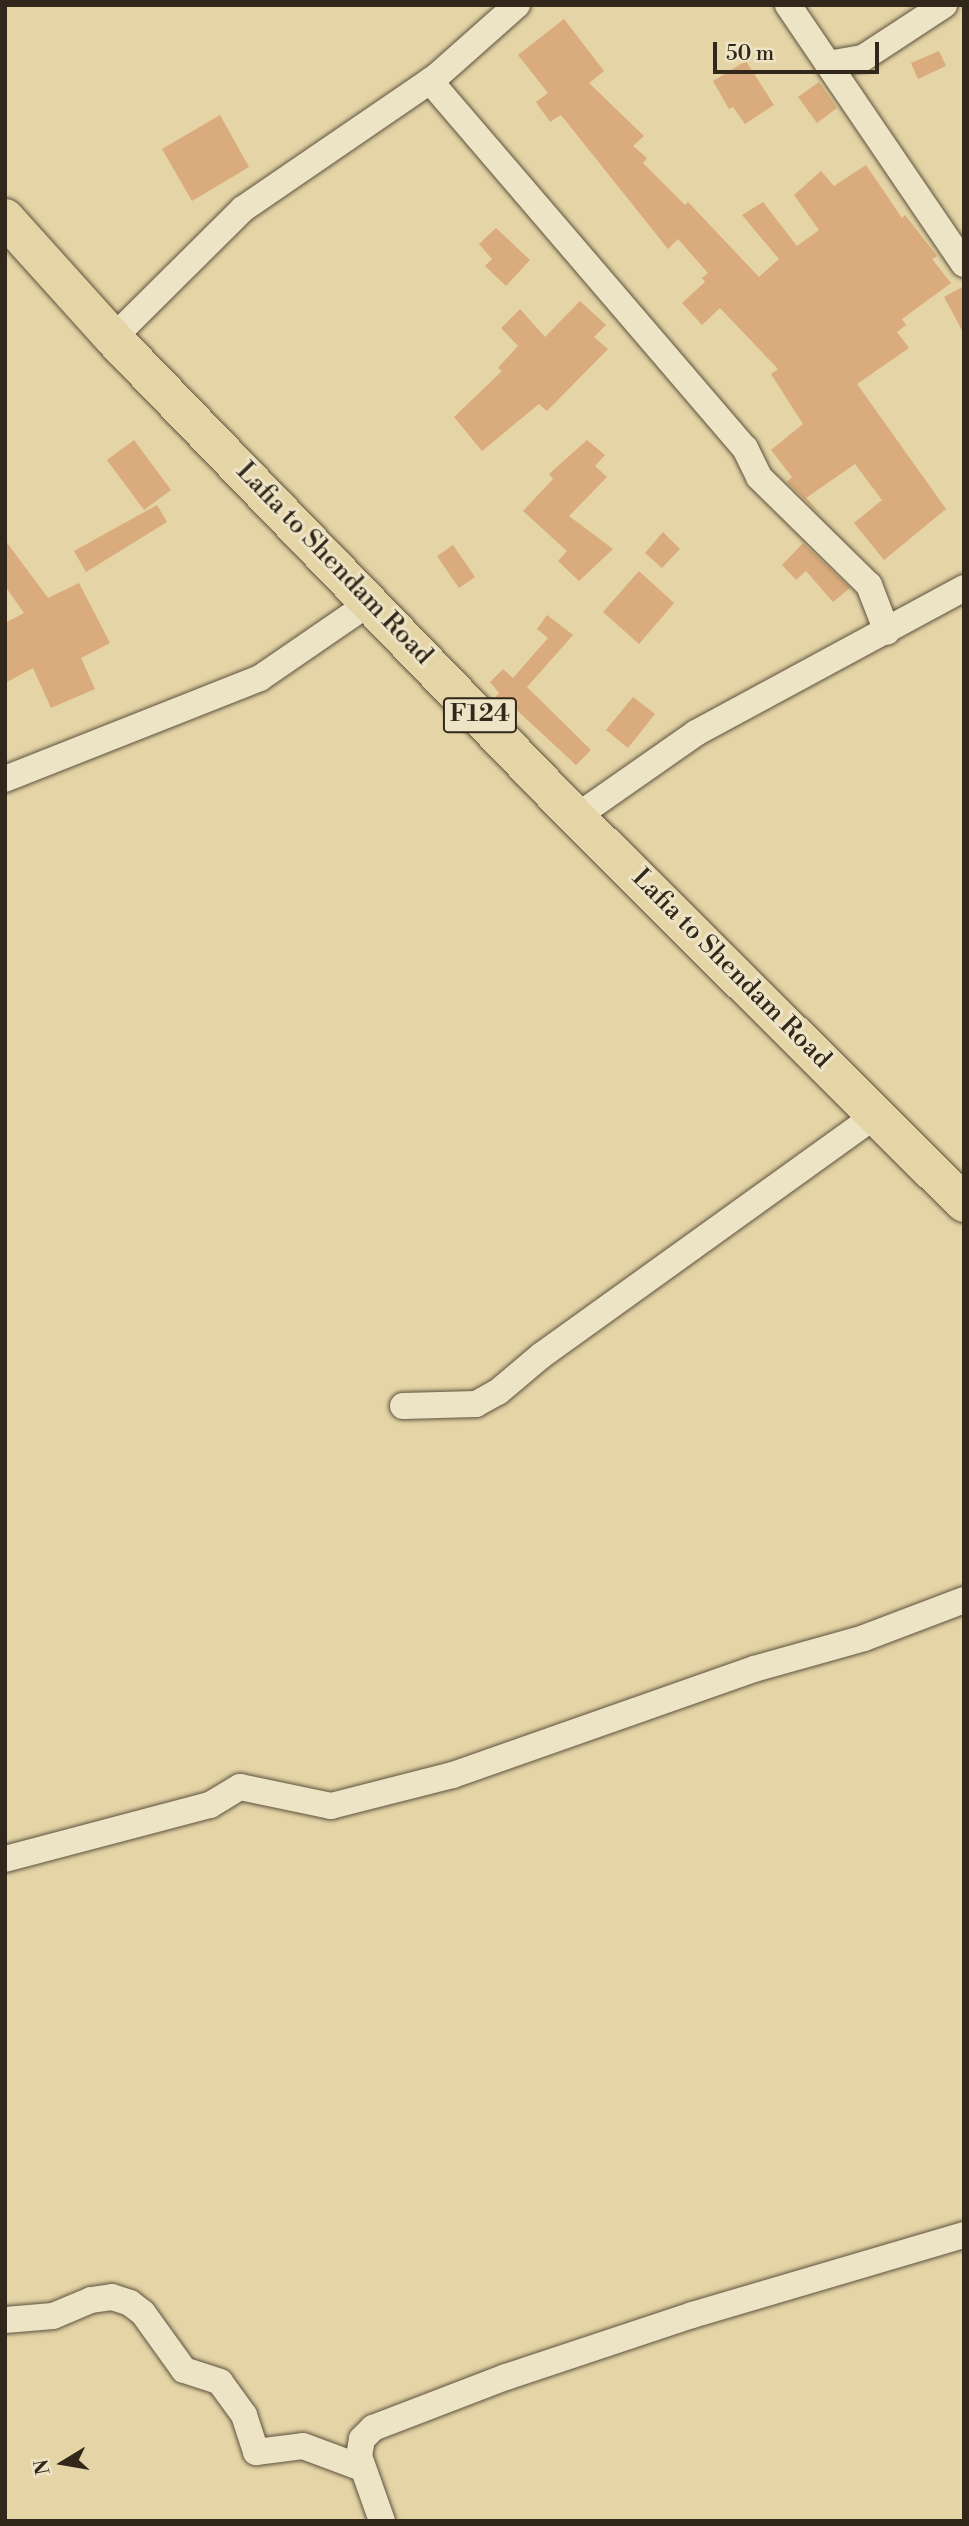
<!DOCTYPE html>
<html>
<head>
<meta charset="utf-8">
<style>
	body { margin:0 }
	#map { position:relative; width:969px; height:2526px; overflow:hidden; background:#e4d4a6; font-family:"Libre Bodoni",serif }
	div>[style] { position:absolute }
	.building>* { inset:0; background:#daab7c }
	.roads { filter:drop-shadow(0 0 2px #5e523e) drop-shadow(0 0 2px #5e523e) }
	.street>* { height:26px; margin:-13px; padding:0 13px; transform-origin:13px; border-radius:13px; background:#ede3c5 }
	.primary>* { height:38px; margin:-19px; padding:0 19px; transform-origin:19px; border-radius:19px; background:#e4d4a6 }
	span { translate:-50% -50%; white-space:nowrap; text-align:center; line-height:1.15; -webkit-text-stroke:6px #ede3c5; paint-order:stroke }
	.shield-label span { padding:2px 5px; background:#ede3c5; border:2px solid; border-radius:5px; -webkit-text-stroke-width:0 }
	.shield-label { font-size:24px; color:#31271b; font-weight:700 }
	.street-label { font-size:26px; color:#31271b }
	.frame { position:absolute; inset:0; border:7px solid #31271b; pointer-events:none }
	.north { position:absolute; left:28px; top:2428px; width:70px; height:70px; -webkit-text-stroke:5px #ede3c5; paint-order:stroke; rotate:259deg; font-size:19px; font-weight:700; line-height:28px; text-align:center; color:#31271b }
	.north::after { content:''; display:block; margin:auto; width:24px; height:32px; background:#31271b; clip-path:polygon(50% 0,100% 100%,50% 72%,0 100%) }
	.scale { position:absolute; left:713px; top:42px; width:166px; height:32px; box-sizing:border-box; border:4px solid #31271b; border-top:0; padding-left:9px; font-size:21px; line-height:24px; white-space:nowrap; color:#31271b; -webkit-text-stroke:5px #ede3c5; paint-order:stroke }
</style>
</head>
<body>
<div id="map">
	<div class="building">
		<div style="clip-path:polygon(564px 19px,604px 71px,589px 83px,644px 136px,633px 146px,647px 158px,643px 163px,685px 205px,688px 202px,759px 277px,779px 259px,742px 215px,763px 202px,797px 246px,819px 230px,794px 195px,821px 171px,834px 186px,866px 165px,902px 218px,905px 215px,937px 256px,932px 259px,951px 283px,902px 319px,906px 325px,897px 332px,909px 348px,857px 384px,946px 509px,884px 560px,854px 523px,882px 500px,855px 464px,806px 498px,823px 517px,787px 482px,792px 477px,771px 450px,803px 424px,771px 374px,778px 369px,720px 308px,702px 325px,682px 303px,705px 282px,702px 278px,708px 273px,678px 239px,668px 249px,561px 115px,550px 122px,536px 102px,548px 93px,518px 55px)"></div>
		<div style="clip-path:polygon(939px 51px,946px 66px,918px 79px,911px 63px)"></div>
		<div style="clip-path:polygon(746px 61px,774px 105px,745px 124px,733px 107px,729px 109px,713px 81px)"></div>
		<div style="clip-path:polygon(819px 82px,837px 108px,817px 123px,798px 97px)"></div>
		<div style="clip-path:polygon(220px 115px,249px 167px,192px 201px,162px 149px)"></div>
		<div style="clip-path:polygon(496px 228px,530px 260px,506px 286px,485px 266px,492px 259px,479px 244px)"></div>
		<div style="clip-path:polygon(964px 286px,964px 334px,944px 297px)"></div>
		<div style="clip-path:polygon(580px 301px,606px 325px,594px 337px,608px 349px,547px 411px,539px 404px,482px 451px,454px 417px,502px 371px,498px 368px,518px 346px,501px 328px,520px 309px,545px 337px)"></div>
		<div style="clip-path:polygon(134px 440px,171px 490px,144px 510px,107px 460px)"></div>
		<div style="clip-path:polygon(587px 440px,605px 455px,595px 466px,607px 477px,569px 516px,613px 549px,579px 581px,558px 561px,567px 551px,523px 511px,553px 479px,549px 474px)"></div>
		<div style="clip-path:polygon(157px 505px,167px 522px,86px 572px,74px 551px)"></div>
		<div style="clip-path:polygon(663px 532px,680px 549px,662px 568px,645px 553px)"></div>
		<div style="clip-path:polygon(5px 540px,48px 598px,79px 583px,110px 643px,81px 658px,95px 689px,51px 708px,33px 668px,5px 683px,5px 623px,24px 613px,5px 586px)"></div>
		<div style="clip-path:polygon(803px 543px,850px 588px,833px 602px,806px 571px,796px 580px,782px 565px)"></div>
		<div style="clip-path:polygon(453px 545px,475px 577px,459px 588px,437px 556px)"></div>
		<div style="clip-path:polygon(639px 571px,674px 603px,639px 644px,603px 612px)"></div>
		<div style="clip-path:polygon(547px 615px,573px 635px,527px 687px,591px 750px,576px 765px,509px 703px,502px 709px,493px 700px,499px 693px,490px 682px,503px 669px,513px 678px,548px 638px,537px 629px)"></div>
		<div style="clip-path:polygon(633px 697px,655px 714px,628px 748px,606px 730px)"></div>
	</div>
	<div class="roads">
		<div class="street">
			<div style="left:788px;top:5px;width:313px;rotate:55.8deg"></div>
			<div style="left:828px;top:64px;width:36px;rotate:-10deg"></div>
			<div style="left:863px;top:58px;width:97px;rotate:-33.2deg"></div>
			<div style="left:430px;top:81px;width:484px;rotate:49.4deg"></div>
			<div style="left:745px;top:448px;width:32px;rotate:64deg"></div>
			<div style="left:759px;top:477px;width:154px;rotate:44.5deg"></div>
			<div style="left:869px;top:585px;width:50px;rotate:69deg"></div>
			<div style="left:113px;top:338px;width:183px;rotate:-44.8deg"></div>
			<div style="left:243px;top:209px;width:235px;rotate:-34.4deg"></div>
			<div style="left:437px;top:76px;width:107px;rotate:-41.6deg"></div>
			<div style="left:5px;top:779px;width:274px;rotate:-21.6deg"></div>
			<div style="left:260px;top:678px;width:136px;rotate:-34.5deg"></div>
			<div style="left:576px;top:817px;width:146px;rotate:-35deg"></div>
			<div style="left:696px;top:733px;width:305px;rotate:-28.4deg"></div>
			<div style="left:403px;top:1406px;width:73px;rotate:-1.6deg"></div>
			<div style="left:476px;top:1404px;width:25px;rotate:-29deg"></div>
			<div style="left:498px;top:1392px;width:57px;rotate:-40.1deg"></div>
			<div style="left:542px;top:1355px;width:413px;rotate:-35.7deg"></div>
			<div style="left:5px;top:1859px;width:212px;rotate:-14.8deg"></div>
			<div style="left:210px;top:1805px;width:35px;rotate:-31deg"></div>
			<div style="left:240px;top:1787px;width:93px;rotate:11.8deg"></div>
			<div style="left:331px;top:1806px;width:126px;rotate:-14.3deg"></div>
			<div style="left:453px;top:1775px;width:319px;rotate:-19.4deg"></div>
			<div style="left:754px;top:1669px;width:114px;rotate:-15.7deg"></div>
			<div style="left:864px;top:1638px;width:107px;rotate:-20.8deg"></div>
			<div style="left:5px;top:2320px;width:48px;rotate:-4.8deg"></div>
			<div style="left:53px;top:2316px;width:41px;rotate:-22.8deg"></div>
			<div style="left:91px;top:2300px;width:21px;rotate:-8deg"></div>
			<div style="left:112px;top:2297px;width:19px;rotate:18deg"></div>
			<div style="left:130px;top:2303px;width:16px;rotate:38deg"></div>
			<div style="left:143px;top:2313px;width:70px;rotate:54.3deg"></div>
			<div style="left:184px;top:2370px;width:38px;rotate:18deg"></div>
			<div style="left:220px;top:2382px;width:41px;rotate:54deg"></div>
			<div style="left:244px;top:2415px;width:39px;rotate:72deg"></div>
			<div style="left:256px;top:2452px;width:47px;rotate:-7.3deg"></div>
			<div style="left:303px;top:2446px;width:63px;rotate:20.4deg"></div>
			<div style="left:382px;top:2521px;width:69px;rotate:-109.5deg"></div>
			<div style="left:359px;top:2456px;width:17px;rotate:-80deg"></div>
			<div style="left:362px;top:2439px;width:16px;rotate:-45deg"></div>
			<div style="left:373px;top:2428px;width:142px;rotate:-21deg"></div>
			<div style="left:506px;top:2377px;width:196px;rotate:-18.4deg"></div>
			<div style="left:692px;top:2315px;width:284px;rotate:-16.4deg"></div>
		</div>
		<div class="primary">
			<div style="left:5px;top:218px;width:161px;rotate:48deg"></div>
			<div style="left:113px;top:338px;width:666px;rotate:45.97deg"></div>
			<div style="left:576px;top:817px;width:547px;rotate:44.85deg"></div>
		</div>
	</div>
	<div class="shield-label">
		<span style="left:480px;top:715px">F124</span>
	</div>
	<div class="street-label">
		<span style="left:334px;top:564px;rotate:46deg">Lafia to Shendam Road</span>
		<span style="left:731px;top:969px;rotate:45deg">Lafia to Shendam Road</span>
	</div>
	<div class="frame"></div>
	<div class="north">N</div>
	<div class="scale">50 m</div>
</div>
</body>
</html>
